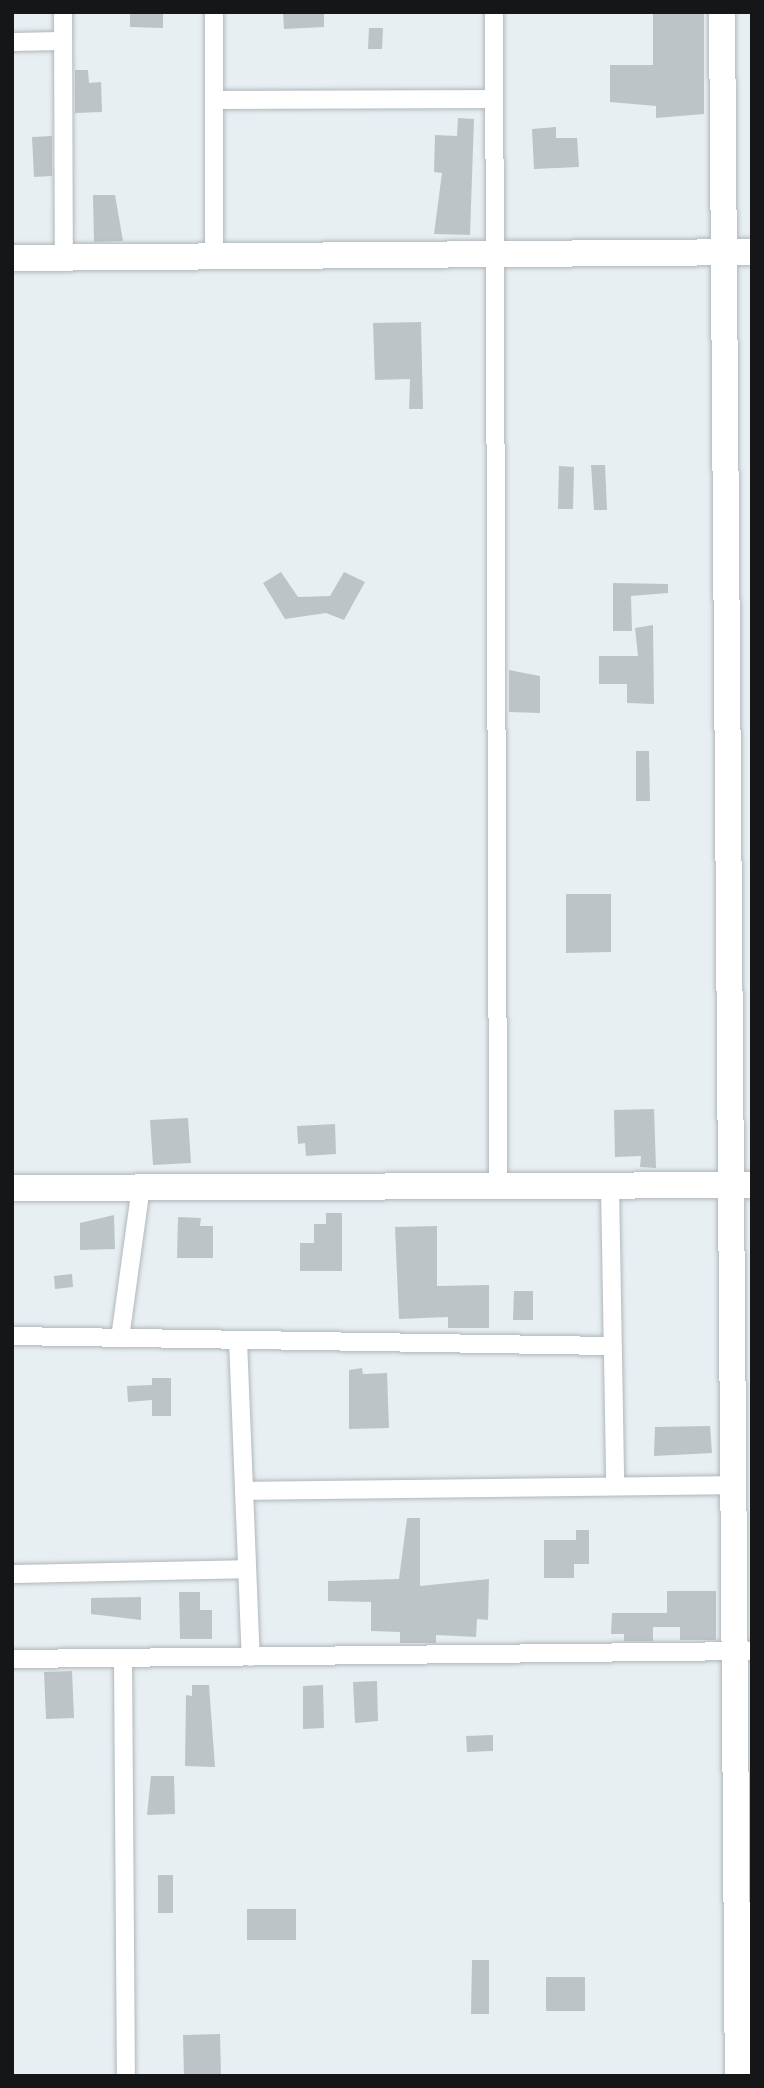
<!DOCTYPE html>
<html>
<head>
<meta charset="utf-8">
<style>
	body { margin:0 }
	#map { position:relative; width:764px; height:2088px; overflow:hidden; background:#e7eff3; font-family:"Zilla Slab",serif }
	div>[style] { position:absolute }
	.building>* { inset:0; background:#bdc4c8 }
	.roads { filter:drop-shadow(0 0 2px #b0b7bb) drop-shadow(0 0 2px #b0b7bb) }
	.street>* { height:18px; margin:-9px; padding:0 9px; transform-origin:9px; border-radius:9px; background:#fff }
	.secondary>* { height:26px; margin:-13px; padding:0 13px; transform-origin:13px; border-radius:13px; background:#fff }
	span { translate:-50% -50%; white-space:nowrap; text-align:center; line-height:1.15; -webkit-text-stroke:6px #f7fbfe; paint-order:stroke }
	.frame { position:absolute; inset:0; border:14px solid #141618; pointer-events:none }
</style>
</head>
<body>
<div id="map">
	<div class="building">
		<div style="clip-path:polygon(130px 12px,163px 12px,163px 28px,130px 27px)"></div>
		<div style="clip-path:polygon(283px 12px,324px 12px,324px 27px,284px 29px)"></div>
		<div style="clip-path:polygon(653px 12px,704px 12px,704px 114px,656px 118px,656px 106px,610px 102px,610px 65px,653px 65px)"></div>
		<div style="clip-path:polygon(369px 28px,383px 28px,382px 49px,368px 49px)"></div>
		<div style="clip-path:polygon(75px 70px,88px 70px,89px 83px,101px 82px,102px 112px,75px 113px)"></div>
		<div style="clip-path:polygon(458px 118px,474px 119px,470px 235px,434px 234px,442px 173px,434px 172px,435px 135px,457px 136px)"></div>
		<div style="clip-path:polygon(556px 127px,556px 138px,577px 138px,579px 167px,534px 169px,532px 129px)"></div>
		<div style="clip-path:polygon(52px 136px,52px 176px,34px 177px,32px 137px)"></div>
		<div style="clip-path:polygon(93px 195px,115px 195px,123px 241px,94px 242px)"></div>
		<div style="clip-path:polygon(421px 322px,423px 409px,409px 409px,410px 379px,375px 380px,373px 323px)"></div>
		<div style="clip-path:polygon(591px 465px,605px 465px,607px 510px,594px 510px)"></div>
		<div style="clip-path:polygon(559px 466px,574px 467px,573px 509px,558px 509px)"></div>
		<div style="clip-path:polygon(281px 572px,298px 597px,330px 596px,344px 572px,365px 582px,344px 620px,326px 613px,285px 619px,263px 583px)"></div>
		<div style="clip-path:polygon(613px 583px,668px 584px,668px 593px,631px 596px,632px 631px,613px 631px)"></div>
		<div style="clip-path:polygon(653px 625px,654px 704px,627px 703px,627px 684px,599px 684px,599px 656px,638px 656px,635px 628px)"></div>
		<div style="clip-path:polygon(509px 670px,540px 676px,540px 713px,509px 712px)"></div>
		<div style="clip-path:polygon(636px 751px,649px 751px,650px 801px,636px 801px)"></div>
		<div style="clip-path:polygon(566px 894px,611px 894px,611px 952px,566px 953px)"></div>
		<div style="clip-path:polygon(654px 1109px,656px 1168px,640px 1167px,641px 1156px,615px 1157px,614px 1110px)"></div>
		<div style="clip-path:polygon(188px 1118px,191px 1163px,153px 1165px,150px 1120px)"></div>
		<div style="clip-path:polygon(335px 1124px,336px 1154px,306px 1156px,305px 1143px,298px 1144px,297px 1126px)"></div>
		<div style="clip-path:polygon(326px 1213px,342px 1213px,342px 1271px,300px 1271px,300px 1243px,314px 1243px,314px 1224px,326px 1224px)"></div>
		<div style="clip-path:polygon(114px 1215px,115px 1249px,80px 1250px,80px 1223px)"></div>
		<div style="clip-path:polygon(178px 1217px,201px 1218px,200px 1226px,213px 1226px,213px 1258px,177px 1258px)"></div>
		<div style="clip-path:polygon(437px 1226px,437px 1286px,489px 1285px,489px 1328px,448px 1328px,448px 1317px,399px 1319px,395px 1227px)"></div>
		<div style="clip-path:polygon(72px 1274px,73px 1287px,55px 1289px,54px 1276px)"></div>
		<div style="clip-path:polygon(514px 1291px,533px 1291px,533px 1320px,513px 1320px)"></div>
		<div style="clip-path:polygon(362px 1368px,363px 1374px,387px 1373px,389px 1428px,349px 1429px,349px 1370px)"></div>
		<div style="clip-path:polygon(152px 1378px,171px 1378px,171px 1416px,152px 1416px,152px 1400px,128px 1402px,127px 1386px,152px 1385px)"></div>
		<div style="clip-path:polygon(710px 1426px,712px 1453px,654px 1456px,655px 1427px)"></div>
		<div style="clip-path:polygon(407px 1518px,420px 1518px,420px 1586px,489px 1579px,488px 1620px,477px 1619px,476px 1637px,436px 1635px,436px 1643px,400px 1643px,400px 1632px,371px 1631px,371px 1602px,328px 1601px,328px 1581px,399px 1579px)"></div>
		<div style="clip-path:polygon(576px 1530px,589px 1530px,589px 1564px,574px 1564px,574px 1578px,544px 1578px,544px 1540px,576px 1540px)"></div>
		<div style="clip-path:polygon(667px 1591px,716px 1591px,716px 1640px,680px 1640px,680px 1627px,653px 1627px,653px 1641px,624px 1641px,624px 1634px,611px 1634px,612px 1613px,667px 1613px)"></div>
		<div style="clip-path:polygon(179px 1592px,200px 1592px,200px 1610px,212px 1610px,212px 1639px,180px 1639px)"></div>
		<div style="clip-path:polygon(141px 1597px,141px 1620px,91px 1614px,91px 1598px)"></div>
		<div style="clip-path:polygon(72px 1671px,74px 1718px,46px 1719px,44px 1672px)"></div>
		<div style="clip-path:polygon(377px 1681px,378px 1721px,355px 1723px,353px 1682px)"></div>
		<div style="clip-path:polygon(192px 1685px,209px 1685px,215px 1767px,185px 1766px,186px 1695px,192px 1696px)"></div>
		<div style="clip-path:polygon(323px 1685px,324px 1728px,303px 1729px,303px 1686px)"></div>
		<div style="clip-path:polygon(493px 1735px,493px 1751px,467px 1752px,466px 1736px)"></div>
		<div style="clip-path:polygon(151px 1776px,174px 1776px,175px 1814px,147px 1815px)"></div>
		<div style="clip-path:polygon(158px 1875px,173px 1875px,173px 1913px,158px 1913px)"></div>
		<div style="clip-path:polygon(247px 1909px,296px 1909px,296px 1940px,247px 1940px)"></div>
		<div style="clip-path:polygon(472px 1960px,489px 1960px,489px 2014px,471px 2014px)"></div>
		<div style="clip-path:polygon(546px 1977px,585px 1977px,585px 2011px,546px 2011px)"></div>
		<div style="clip-path:polygon(220px 2034px,221px 2076px,184px 2076px,183px 2035px)"></div>
	</div>
	<div class="roads">
		<div class="street">
			<div style="left:63px;top:12px;width:245px;rotate:89.8deg"></div>
			<div style="left:494px;top:12px;width:1173px;rotate:89.8deg"></div>
			<div style="left:12px;top:42px;width:50px;rotate:-1.1deg"></div>
			<div style="left:215px;top:100px;width:279px;rotate:-0.2deg"></div>
			<div style="left:214px;top:256px;width:244px;rotate:-90deg"></div>
			<div style="left:610px;top:1185px;width:301px;rotate:89deg"></div>
			<div style="left:12px;top:1336px;width:598px;rotate:0.96deg"></div>
			<div style="left:120px;top:1338px;width:153px;rotate:-82.1deg"></div>
			<div style="left:238px;top:1340px;width:317px;rotate:87.7deg"></div>
			<div style="left:244px;top:1491px;width:492px;rotate:-0.7deg"></div>
			<div style="left:12px;top:1574px;width:235px;rotate:-1.2deg"></div>
			<div style="left:123px;top:1658px;width:418px;rotate:89.6deg"></div>
			<div style="left:12px;top:1659px;width:740px;rotate:-0.62deg"></div>
		</div>
		<div class="secondary">
			<div style="left:722px;top:12px;width:2064px;rotate:89.56deg"></div>
			<div style="left:12px;top:258px;width:740px;rotate:-0.46deg"></div>
			<div style="left:12px;top:1188px;width:738px;rotate:-0.23deg"></div>
		</div>
	</div>
	<div class="frame"></div>
</div>
</body>
</html>
